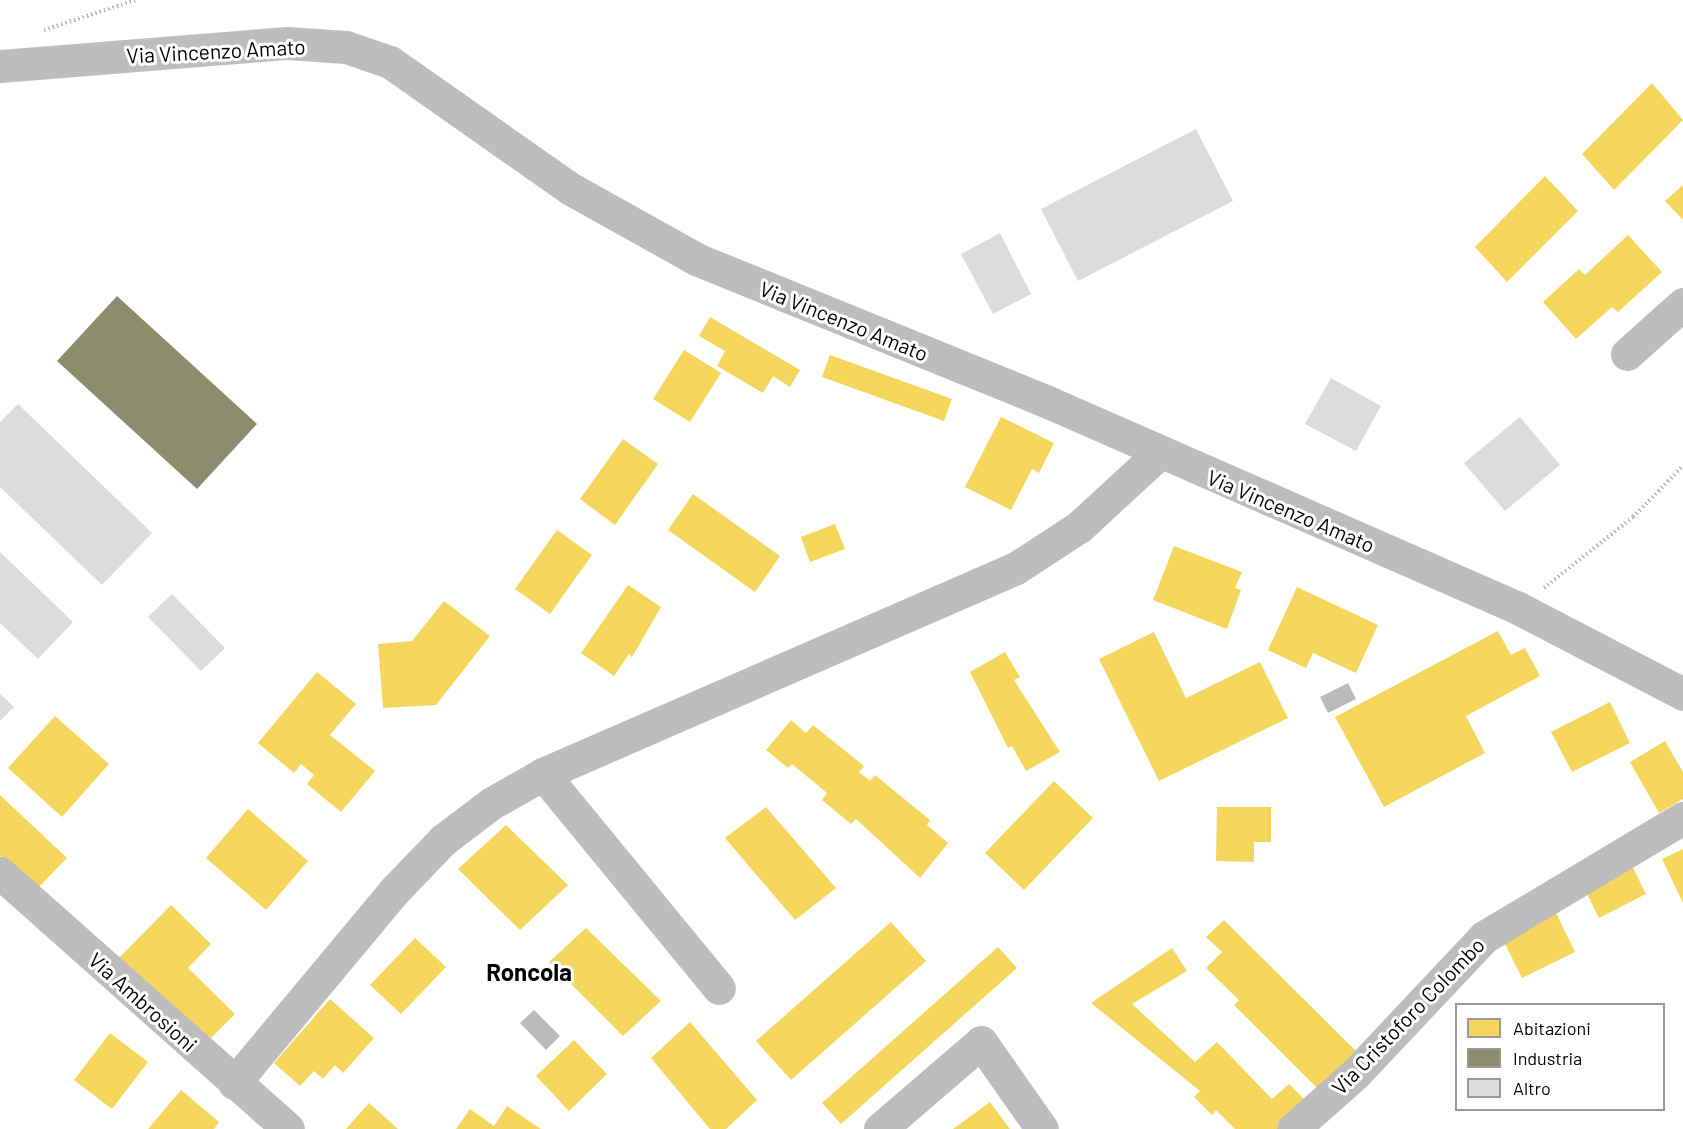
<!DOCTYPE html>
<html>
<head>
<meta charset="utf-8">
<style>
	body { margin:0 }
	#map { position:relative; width:1683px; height:1129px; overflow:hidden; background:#fff; font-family:Barlow,sans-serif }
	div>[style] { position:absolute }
	.water>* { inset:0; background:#bbb }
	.homes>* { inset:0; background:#f6d55c }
	.industry>* { inset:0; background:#8c8c6e }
	.building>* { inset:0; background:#dcdcdc }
	.path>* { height:4px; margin-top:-2px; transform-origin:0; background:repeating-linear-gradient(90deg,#b8b8b8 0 1.5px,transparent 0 4.5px) }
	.minor>* { height:33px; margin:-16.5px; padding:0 16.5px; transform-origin:16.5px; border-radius:16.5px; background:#bdbdbd }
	span { translate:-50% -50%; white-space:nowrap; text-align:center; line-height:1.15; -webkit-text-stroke:6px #fff; paint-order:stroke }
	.street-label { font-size:21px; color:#000 }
	.quarter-label { font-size:24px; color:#000; font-weight:700 }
	.legend { position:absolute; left:1455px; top:1003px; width:210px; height:108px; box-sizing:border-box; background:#fff; border:2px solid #999; margin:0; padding:8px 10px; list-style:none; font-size:18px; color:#000 }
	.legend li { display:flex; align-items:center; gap:12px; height:30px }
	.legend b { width:30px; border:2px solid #999 }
</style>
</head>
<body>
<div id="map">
	<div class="water">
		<div style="clip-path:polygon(1348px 683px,1356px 699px,1328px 713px,1320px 697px)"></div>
		<div style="clip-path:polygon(534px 1010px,560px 1036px,546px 1050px,520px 1023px)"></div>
	</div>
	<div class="homes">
		<div style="clip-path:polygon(1652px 83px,1683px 120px,1614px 190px,1582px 154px)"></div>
		<div style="clip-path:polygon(1545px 176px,1578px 211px,1507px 282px,1475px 247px)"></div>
		<div style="clip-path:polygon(1683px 185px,1683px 220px,1665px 201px)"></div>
		<div style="clip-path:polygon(1628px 235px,1662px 272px,1618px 312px,1612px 307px,1576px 339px,1543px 302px,1579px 269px,1585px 275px)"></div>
		<div style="clip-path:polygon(710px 317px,800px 370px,790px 387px,773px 376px,763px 393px,717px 366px,725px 351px,699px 336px)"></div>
		<div style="clip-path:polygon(684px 350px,721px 373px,690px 422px,653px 399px)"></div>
		<div style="clip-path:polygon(830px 355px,952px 399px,944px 421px,822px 377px)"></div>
		<div style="clip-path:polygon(1001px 417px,1054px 443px,1039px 473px,1032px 469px,1011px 510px,965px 487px)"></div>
		<div style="clip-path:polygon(623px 439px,658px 464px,615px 525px,580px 499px)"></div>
		<div style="clip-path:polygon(693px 494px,780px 556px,755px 592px,668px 530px)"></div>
		<div style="clip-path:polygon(835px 524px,845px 549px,810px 562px,801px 537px)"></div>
		<div style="clip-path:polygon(557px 530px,592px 555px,550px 614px,515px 589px)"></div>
		<div style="clip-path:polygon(1174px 546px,1242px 572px,1235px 588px,1241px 590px,1227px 629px,1153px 600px)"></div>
		<div style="clip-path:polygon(628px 585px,661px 607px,632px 657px,629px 654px,614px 676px,581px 653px)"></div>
		<div style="clip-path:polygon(1297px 587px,1378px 625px,1356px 673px,1313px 653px,1306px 668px,1268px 650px)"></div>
		<div style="clip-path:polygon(444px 601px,490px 636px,436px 705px,383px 708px,378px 644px,412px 641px)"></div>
		<div style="clip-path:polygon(1498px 631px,1511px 655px,1525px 648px,1540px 676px,1466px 716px,1485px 753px,1384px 807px,1335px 717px)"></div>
		<div style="clip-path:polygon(1154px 632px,1186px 698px,1260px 662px,1288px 718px,1159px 781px,1099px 659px)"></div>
		<div style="clip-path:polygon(1005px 652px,1020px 677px,1014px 680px,1060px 752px,1026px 771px,1012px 746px,1008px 748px,970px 672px)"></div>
		<div style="clip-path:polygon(317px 672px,356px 704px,330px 735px,375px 771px,341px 812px,307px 784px,314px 775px,301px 764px,294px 773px,258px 743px)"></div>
		<div style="clip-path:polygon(1610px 702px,1630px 743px,1572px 772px,1551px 732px)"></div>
		<div style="clip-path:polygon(55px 716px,109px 764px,62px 817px,8px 768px)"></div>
		<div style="clip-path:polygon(791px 720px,806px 733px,813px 725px,864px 766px,859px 772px,870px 781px,875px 775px,930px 820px,927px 825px,948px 843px,920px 878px,856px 819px,851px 824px,822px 800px,827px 793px,792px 764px,788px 768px,766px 750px)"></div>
		<div style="clip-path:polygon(1665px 741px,1683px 772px,1683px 799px,1659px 813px,1630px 762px)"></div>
		<div style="clip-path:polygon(1054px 781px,1093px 818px,1024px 890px,985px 853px)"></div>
		<div style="clip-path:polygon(0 795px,67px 858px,36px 890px,0 856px)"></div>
		<div style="clip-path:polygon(766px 807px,836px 888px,795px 920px,725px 838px)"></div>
		<div style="clip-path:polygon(1217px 807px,1271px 807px,1271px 842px,1254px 842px,1254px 862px,1216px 861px)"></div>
		<div style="clip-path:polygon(248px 809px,308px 861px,266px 910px,206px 858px)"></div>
		<div style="clip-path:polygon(506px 825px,568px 885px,520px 930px,458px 869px)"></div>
		<div style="clip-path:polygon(1683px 849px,1683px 903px,1662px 859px)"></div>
		<div style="clip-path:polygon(1630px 862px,1646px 894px,1599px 918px,1583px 886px)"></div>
		<div style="clip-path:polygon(171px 905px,211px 944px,188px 968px,235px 1014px,205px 1044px,118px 959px)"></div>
		<div style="clip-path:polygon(1554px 909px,1575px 952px,1522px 978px,1500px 934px)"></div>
		<div style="clip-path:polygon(1224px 920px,1359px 1054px,1321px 1092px,1234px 1005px,1239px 1000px,1206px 968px,1222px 952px,1206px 937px)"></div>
		<div style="clip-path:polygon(891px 922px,926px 961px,791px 1080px,756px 1041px)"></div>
		<div style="clip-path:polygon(586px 928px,661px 1001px,623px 1036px,549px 962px)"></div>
		<div style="clip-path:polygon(415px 938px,446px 967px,401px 1014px,370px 985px)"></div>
		<div style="clip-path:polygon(998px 947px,1017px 968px,841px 1124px,822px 1103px)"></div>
		<div style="clip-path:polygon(1172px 948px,1187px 971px,1132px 1004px,1195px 1062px,1217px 1042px,1272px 1099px,1289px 1084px,1307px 1102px,1277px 1129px,1235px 1129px,1216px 1110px,1212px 1115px,1194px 1097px,1200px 1091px,1091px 1003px)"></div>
		<div style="clip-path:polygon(330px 999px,374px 1038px,343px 1073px,335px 1065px,323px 1079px,314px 1071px,300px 1086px,274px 1063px)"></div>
		<div style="clip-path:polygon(690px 1022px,757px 1100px,726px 1129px,710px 1129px,651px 1058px)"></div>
		<div style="clip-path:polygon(110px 1033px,148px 1062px,112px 1109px,74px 1080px)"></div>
		<div style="clip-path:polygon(574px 1040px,607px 1074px,569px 1111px,536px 1076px)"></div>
		<div style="clip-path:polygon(181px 1090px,219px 1122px,214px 1129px,148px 1129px)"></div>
		<div style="clip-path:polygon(990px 1102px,1010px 1129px,953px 1129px)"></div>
		<div style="clip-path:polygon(369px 1103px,398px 1129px,346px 1129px)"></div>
		<div style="clip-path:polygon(507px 1106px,541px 1129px,456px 1129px,470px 1109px,494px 1126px)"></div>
	</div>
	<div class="industry">
		<div style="clip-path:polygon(117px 296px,257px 424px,197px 489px,57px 361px)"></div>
	</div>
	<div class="building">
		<div style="clip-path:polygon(1196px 129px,1233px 201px,1078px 281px,1041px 209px)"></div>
		<div style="clip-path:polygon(1000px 233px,1031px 294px,993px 314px,961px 254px)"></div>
		<div style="clip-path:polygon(1331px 378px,1381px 406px,1356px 451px,1305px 424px)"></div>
		<div style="clip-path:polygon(18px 404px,152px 533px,102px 585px,0 487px,0 422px)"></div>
		<div style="clip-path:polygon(1520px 417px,1560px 465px,1505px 511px,1464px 463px)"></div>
		<div style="clip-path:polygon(0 552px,73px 622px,38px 659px,0 623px)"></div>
		<div style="clip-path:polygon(172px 594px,225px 648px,201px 671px,148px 617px)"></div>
		<div style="clip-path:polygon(0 694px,14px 707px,0 721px)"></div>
	</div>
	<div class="path">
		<div style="left:44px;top:30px;width:97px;rotate:-18.1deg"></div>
		<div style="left:1544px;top:588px;width:114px;rotate:-38.6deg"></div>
		<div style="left:1633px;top:517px;width:71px;rotate:-45.6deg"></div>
	</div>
	<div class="minor">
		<div style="left:0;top:66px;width:288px;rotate:-4.6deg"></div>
		<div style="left:287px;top:43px;width:59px;rotate:3.9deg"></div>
		<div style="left:346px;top:47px;width:46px;rotate:18.8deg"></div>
		<div style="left:390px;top:62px;width:221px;rotate:35.1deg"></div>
		<div style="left:571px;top:189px;width:143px;rotate:29.2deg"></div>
		<div style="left:696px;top:259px;width:380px;rotate:22.1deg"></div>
		<div style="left:1048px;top:402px;width:513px;rotate:23.67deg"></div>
		<div style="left:1518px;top:608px;width:186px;rotate:27.5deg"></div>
		<div style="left:1627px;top:354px;width:75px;rotate:-41.8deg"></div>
		<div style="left:543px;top:774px;width:277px;rotate:50.6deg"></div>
		<div style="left:0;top:873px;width:385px;rotate:41.6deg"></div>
		<div style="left:234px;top:1083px;width:249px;rotate:-50.2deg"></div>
		<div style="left:393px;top:892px;width:72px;rotate:-46.1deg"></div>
		<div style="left:443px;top:840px;width:61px;rotate:-37.1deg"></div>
		<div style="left:492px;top:803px;width:59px;rotate:-29.6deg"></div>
		<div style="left:543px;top:774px;width:516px;rotate:-23.53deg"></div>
		<div style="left:1016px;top:568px;width:75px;rotate:-33.1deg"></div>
		<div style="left:1079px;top:527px;width:108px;rotate:-42.7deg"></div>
		<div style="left:880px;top:1129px;width:133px;rotate:-40.7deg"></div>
		<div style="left:981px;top:1042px;width:106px;rotate:55deg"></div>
		<div style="left:1293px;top:1129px;width:83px;rotate:-41.6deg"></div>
		<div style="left:1355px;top:1074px;width:188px;rotate:-46.7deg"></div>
		<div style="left:1484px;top:937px;width:232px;rotate:-30.9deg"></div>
	</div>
	<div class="street-label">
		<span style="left:216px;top:51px;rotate:-3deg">Via Vincenzo Amato</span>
		<span style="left:844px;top:321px;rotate:22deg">Via Vincenzo Amato</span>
		<span style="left:1291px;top:511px;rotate:23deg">Via Vincenzo Amato</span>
		<span style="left:143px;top:1002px;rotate:42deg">Via Ambrosioni</span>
		<span style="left:1408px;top:1016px;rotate:-46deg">Via Cristoforo Colombo</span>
	</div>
	<div class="quarter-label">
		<span style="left:529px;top:972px">Roncola</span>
	</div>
	<ul class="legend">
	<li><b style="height:16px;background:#f6d55c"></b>Abitazioni</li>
	<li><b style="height:16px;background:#8c8c6e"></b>Industria</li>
	<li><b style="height:16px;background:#dcdcdc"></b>Altro</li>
	</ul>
</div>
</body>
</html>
